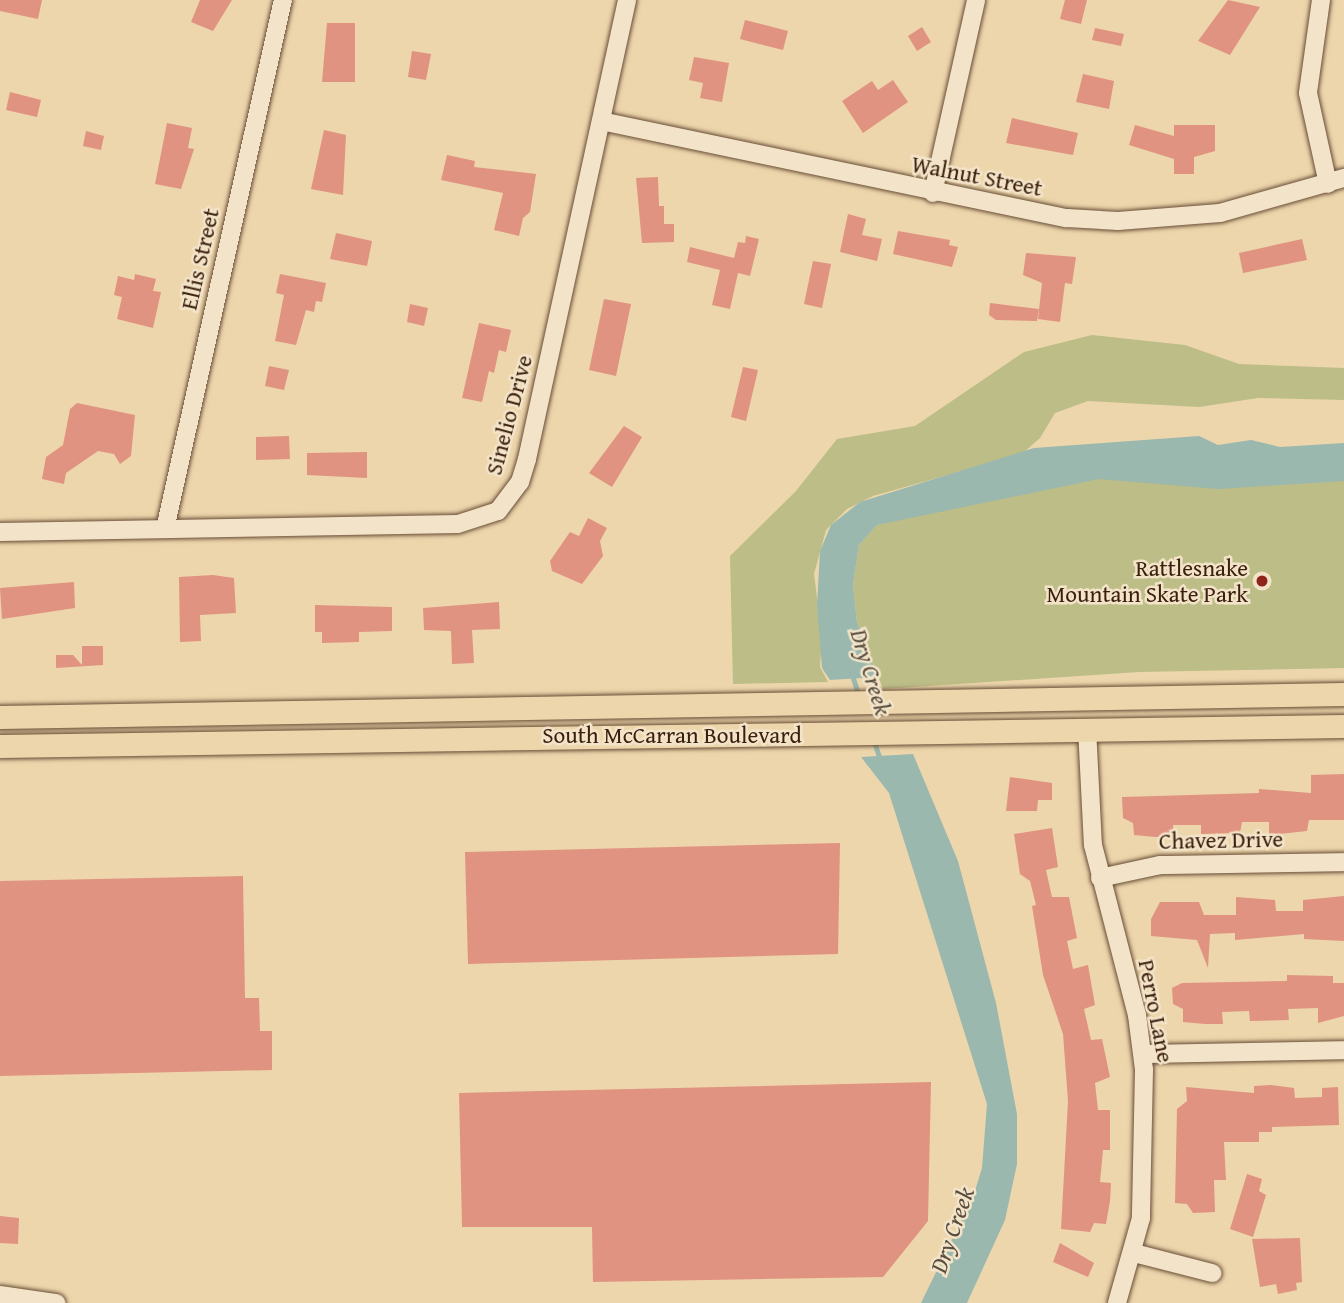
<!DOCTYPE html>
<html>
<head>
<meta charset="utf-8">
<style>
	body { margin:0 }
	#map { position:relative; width:1344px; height:1303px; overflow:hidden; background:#edd6ac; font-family:"Gentium Book Plus",serif }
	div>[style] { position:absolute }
	.green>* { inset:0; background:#bcbd87 }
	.water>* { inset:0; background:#9ab8ae }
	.stream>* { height:5px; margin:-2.5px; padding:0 2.5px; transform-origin:2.5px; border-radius:2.5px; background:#9ab8ae }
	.building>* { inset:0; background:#e09381 }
	.roads { filter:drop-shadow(0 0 2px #684d36) drop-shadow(0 0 2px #684d36) }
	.minor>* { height:18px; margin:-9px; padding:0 9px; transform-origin:9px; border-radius:9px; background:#f3e4c9 }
	.major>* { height:23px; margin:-11.5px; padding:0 11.5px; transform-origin:11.5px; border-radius:11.5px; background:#edd6ac }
	.dots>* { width:19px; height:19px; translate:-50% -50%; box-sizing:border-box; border:4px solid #f3e4c9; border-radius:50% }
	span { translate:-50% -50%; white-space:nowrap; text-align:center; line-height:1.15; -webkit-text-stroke:5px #f3e4c9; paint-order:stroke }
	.street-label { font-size:23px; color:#3b1f0e }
	.poi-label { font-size:23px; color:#3b1f0e }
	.right { translate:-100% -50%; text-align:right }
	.water-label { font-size:24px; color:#584d3e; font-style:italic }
</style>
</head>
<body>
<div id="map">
	<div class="green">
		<div style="clip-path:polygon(1092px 335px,1185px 345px,1239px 364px,1344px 368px,1344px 400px,1258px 398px,1199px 407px,1088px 401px,1055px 413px,1040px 438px,1022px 454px,873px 496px,847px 509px,826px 530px,814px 574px,822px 637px,820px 667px,828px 682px,733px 684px,730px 556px,796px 491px,837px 439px,915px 426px,1024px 352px)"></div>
		<div style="clip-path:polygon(1086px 474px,1344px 474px,1344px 668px,1139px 672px,883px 689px,857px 622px,853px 585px,859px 545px,877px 525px)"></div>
	</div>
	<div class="water">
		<div style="clip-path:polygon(1199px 436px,1218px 445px,1251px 440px,1280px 447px,1344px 443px,1344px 481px,1219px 489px,1099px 479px,877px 525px,859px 545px,853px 585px,857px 622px,878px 677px,830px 680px,822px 668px,817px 605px,820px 551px,831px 525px,860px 502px,1034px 448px)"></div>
		<div style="clip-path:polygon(913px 754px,958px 861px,996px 1003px,1017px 1114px,1017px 1164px,1005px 1220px,967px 1303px,921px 1303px,974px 1194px,982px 1168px,987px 1104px,889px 793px,861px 757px)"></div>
	</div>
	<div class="stream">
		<div style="left:851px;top:672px;width:25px;rotate:72deg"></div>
		<div style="left:873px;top:739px;width:24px;rotate:71deg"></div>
	</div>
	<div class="building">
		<div style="clip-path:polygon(0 0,42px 0,38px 19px,0 11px)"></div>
		<div style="clip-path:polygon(200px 0,232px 0,213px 31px,191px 22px)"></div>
		<div style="clip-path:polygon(1065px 0,1087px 0,1081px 24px,1060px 19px)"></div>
		<div style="clip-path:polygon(1228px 0,1260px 7px,1230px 55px,1198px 41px)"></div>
		<div style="clip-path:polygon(745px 20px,788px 31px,783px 50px,740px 39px)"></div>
		<div style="clip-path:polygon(327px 23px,355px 23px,355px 82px,322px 82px)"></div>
		<div style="clip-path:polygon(922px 27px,931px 42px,917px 51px,908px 36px)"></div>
		<div style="clip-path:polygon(1095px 28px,1124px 34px,1121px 46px,1092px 40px)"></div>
		<div style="clip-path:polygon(412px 51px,431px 54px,426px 80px,408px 77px)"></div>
		<div style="clip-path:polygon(694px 57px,729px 63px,722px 102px,700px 98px,703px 83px,689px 80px)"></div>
		<div style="clip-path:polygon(1083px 74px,1114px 81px,1109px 109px,1076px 102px)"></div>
		<div style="clip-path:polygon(893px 80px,908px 102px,863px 133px,842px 101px,872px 81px,878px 90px)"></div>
		<div style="clip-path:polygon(10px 92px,41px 100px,37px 117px,6px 110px)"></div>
		<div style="clip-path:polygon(1012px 118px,1078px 133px,1073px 155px,1006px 143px)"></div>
		<div style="clip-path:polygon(167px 123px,192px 128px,188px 148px,194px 149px,181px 189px,155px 184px)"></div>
		<div style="clip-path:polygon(1135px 125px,1174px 136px,1174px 125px,1215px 125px,1215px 151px,1194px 157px,1194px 174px,1174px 174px,1174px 159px,1129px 145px)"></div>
		<div style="clip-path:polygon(324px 130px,346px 135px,343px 195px,311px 189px)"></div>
		<div style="clip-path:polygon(86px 131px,104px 136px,101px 150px,83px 146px)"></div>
		<div style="clip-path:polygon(447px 155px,475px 161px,474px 167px,536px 174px,530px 212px,523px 218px,519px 236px,494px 230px,503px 193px,441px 180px)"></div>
		<div style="clip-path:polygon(658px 177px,659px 206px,664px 206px,664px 224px,674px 224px,674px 242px,642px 243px,636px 178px)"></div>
		<div style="clip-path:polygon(848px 214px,866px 219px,862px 235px,882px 239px,877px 261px,840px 252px)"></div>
		<div style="clip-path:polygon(898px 231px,950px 240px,949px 245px,958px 247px,952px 267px,893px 254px)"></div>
		<div style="clip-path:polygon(336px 233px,372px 241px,367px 266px,330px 259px)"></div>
		<div style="clip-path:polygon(746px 236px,759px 239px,750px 276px,738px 273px,730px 309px,712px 305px,720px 270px,687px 262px,690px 247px,734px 258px,738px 242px,745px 243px)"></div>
		<div style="clip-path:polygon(1302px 239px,1307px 260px,1243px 273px,1239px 253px)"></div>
		<div style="clip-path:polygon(1026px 253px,1076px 257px,1072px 284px,1065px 283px,1060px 322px,1038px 319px,1042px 283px,1023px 275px)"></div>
		<div style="clip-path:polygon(813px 261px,831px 264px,822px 308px,804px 304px)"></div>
		<div style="clip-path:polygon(135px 274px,156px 279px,153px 291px,161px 292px,153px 328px,117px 319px,122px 297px,114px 295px,118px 276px,134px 280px)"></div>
		<div style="clip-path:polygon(280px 274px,326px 283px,322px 302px,316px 301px,314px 312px,306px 310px,296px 345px,275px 341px,284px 295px,276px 293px)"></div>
		<div style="clip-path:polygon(604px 299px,631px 304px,616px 376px,589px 370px)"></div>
		<div style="clip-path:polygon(990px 303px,1039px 309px,1037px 321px,996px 320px,989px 315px)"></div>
		<div style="clip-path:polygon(410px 304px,428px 308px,424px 326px,407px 322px)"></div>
		<div style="clip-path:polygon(479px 323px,511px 330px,506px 352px,499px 350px,494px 373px,489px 371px,482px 402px,462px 398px)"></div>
		<div style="clip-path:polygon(269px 366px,289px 370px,284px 390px,265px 386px)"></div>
		<div style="clip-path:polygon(743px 367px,758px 370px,746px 421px,731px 417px)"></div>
		<div style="clip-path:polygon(77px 403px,135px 415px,131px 456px,120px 464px,114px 454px,98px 451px,66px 473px,64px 484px,42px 479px,46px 457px,63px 445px,70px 409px)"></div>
		<div style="clip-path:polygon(624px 426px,642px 437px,612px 487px,589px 473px)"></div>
		<div style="clip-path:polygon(289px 436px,290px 459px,256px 460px,256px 437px)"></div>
		<div style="clip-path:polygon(367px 452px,367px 478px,307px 475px,307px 453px)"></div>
		<div style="clip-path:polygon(588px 518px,607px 528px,600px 541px,603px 556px,582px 584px,552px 571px,550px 561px,570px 532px,579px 536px)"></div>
		<div style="clip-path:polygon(213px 575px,234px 578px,236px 613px,200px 615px,201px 641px,180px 642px,179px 577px)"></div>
		<div style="clip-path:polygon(74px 582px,75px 608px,2px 619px,0 588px)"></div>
		<div style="clip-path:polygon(499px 602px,500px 629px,472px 630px,474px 663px,452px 664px,451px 631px,424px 630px,423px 608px)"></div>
		<div style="clip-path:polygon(315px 605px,392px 607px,392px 631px,359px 632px,359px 642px,322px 643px,322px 632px,315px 632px)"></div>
		<div style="clip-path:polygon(82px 646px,103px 646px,103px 665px,56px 668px,56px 655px,73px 655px,82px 665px)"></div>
		<div style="clip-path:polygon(1344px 774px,1344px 820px,1309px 820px,1307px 831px,1269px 835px,1269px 822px,1242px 822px,1240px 833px,1201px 834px,1201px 825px,1173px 825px,1174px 836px,1155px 837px,1134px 835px,1133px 823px,1123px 818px,1122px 797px,1259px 793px,1259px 789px,1311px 793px,1311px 775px)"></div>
		<div style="clip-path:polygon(1010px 777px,1052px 783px,1052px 800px,1038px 800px,1037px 811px,1006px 811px)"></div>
		<div style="clip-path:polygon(1052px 828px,1058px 867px,1046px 870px,1052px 897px,1069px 897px,1077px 938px,1067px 941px,1073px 969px,1088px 965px,1095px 1005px,1084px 1009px,1091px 1040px,1102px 1039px,1110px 1077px,1095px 1083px,1098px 1110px,1110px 1110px,1110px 1150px,1103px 1150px,1100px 1182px,1111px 1183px,1110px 1201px,1106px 1224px,1094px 1223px,1090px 1232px,1061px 1229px,1068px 1101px,1063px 1034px,1043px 975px,1032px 906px,1036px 905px,1030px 881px,1020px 874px,1014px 834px)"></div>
		<div style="clip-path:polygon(840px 843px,838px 954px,468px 964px,465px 852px)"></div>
		<div style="clip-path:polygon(243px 876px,245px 998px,259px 998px,260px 1031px,272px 1031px,272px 1070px,0 1076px,0 881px)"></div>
		<div style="clip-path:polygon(1344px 896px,1344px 941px,1304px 939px,1304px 934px,1235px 940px,1235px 933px,1210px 934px,1208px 968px,1197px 940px,1151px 936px,1151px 919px,1160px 902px,1199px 902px,1204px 915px,1236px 915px,1236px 897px,1275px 900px,1276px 911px,1303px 911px,1303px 900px)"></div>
		<div style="clip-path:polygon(1287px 975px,1333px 976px,1333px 983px,1344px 983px,1344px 1016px,1318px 1023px,1318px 1008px,1288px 1009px,1289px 1020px,1250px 1021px,1249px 1011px,1222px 1012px,1223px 1024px,1205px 1024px,1183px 1022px,1183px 1009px,1173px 1004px,1172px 988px,1182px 983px,1287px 981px)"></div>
		<div style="clip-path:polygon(931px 1082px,928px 1221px,883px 1277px,593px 1282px,592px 1227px,462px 1227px,459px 1093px)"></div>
		<div style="clip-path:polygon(1271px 1085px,1294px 1088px,1295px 1098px,1322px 1097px,1322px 1088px,1338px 1087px,1339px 1125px,1272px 1127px,1272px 1132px,1259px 1132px,1259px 1142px,1224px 1142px,1226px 1180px,1214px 1180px,1215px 1212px,1193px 1213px,1187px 1204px,1175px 1203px,1177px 1109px,1187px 1101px,1186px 1087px,1254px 1093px,1254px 1086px)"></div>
		<div style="clip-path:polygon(1247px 1174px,1262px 1179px,1259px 1191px,1266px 1195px,1253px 1237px,1230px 1229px)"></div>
		<div style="clip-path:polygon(0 1216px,19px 1218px,18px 1244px,0 1243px)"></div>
		<div style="clip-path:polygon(1300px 1238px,1302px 1282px,1296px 1283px,1297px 1290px,1278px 1294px,1276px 1284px,1260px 1287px,1252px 1239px)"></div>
		<div style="clip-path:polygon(1060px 1243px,1094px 1263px,1088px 1277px,1053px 1262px)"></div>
	</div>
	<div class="roads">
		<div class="minor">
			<div style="left:1321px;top:0;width:94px;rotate:98deg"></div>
			<div style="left:1308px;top:93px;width:93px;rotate:77.6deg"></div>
			<div style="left:601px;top:121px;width:476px;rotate:11.8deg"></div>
			<div style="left:1067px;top:218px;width:51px;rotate:3.4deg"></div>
			<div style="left:1118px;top:221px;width:102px;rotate:-4.5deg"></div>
			<div style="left:1220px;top:213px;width:129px;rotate:-15.8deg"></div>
			<div style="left:933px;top:193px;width:198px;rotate:-77.4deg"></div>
			<div style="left:165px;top:529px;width:542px;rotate:-77.43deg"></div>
			<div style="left:0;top:532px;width:458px;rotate:-1deg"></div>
			<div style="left:458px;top:524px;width:42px;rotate:-18deg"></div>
			<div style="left:498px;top:511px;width:36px;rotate:-53deg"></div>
			<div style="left:520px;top:482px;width:24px;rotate:-73deg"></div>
			<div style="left:527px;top:459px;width:470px;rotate:-77.7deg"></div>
			<div style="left:1087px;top:728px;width:117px;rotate:87.1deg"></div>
			<div style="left:1093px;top:845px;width:176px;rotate:75.5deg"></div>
			<div style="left:1137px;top:1015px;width:55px;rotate:82.7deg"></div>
			<div style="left:1144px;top:1070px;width:148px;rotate:91.2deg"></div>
			<div style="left:1141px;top:1218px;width:88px;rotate:105.8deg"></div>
			<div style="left:1100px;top:878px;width:61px;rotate:-12.2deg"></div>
			<div style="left:1160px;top:865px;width:184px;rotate:-0.9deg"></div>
			<div style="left:1143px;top:1054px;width:201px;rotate:-1.1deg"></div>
			<div style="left:1134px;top:1253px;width:81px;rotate:14.4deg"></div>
			<div style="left:0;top:1295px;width:57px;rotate:8.1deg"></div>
		</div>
		<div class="major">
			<div style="left:0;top:717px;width:1344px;rotate:-0.98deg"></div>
			<div style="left:0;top:746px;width:1344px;rotate:-0.85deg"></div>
		</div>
	</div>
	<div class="dots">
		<div style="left:1262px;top:581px;background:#8f2418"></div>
	</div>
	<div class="street-label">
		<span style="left:977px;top:176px;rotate:11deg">Walnut Street</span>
		<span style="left:200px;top:259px;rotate:-77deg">Ellis Street</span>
		<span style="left:509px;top:415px;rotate:-75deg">Sinelio Drive</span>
		<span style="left:672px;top:735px">South McCarran Boulevard</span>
		<span style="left:1221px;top:840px;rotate:-1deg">Chavez Drive</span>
		<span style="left:1156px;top:1011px;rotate:79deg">Perro Lane</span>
	</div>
	<div class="poi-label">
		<span class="right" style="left:1248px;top:581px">Rattlesnake<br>Mountain Skate Park</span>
	</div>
	<div class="water-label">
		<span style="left:871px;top:672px;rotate:73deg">Dry Creek</span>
		<span style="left:952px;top:1230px;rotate:-71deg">Dry Creek</span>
	</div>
</div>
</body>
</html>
